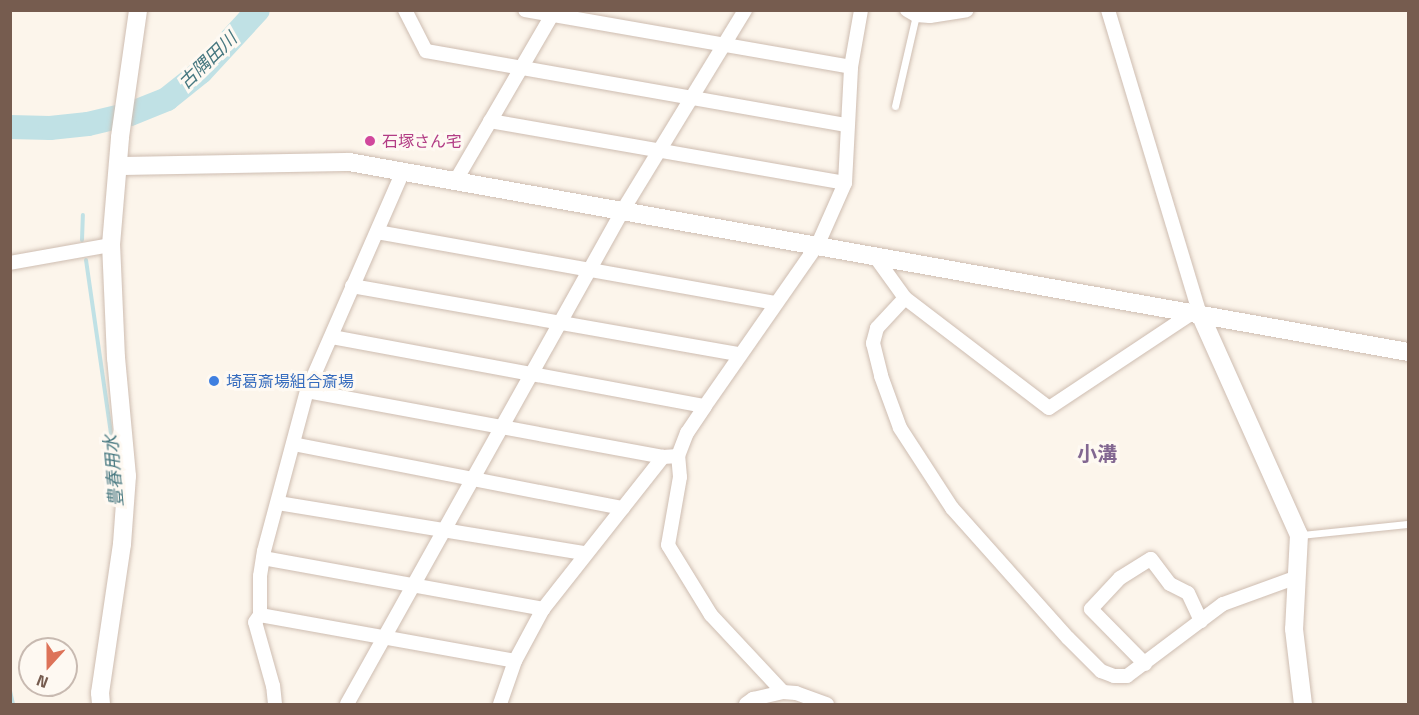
<!DOCTYPE html>
<html>
<head>
<meta charset="utf-8">
<style>
	body { margin:0 }
	#map { position:relative; width:1419px; height:715px; overflow:hidden; background:#fcf5eb; font-family:"Titillium Web","Noto Sans JP",sans-serif }
	div>[style] { position:absolute }
	.stream>* { height:4px; margin:-2px; padding:0 2px; transform-origin:2px; border-radius:2px; background:#c0e1e5 }
	.river>* { height:24px; margin:-12px; padding:0 12px; transform-origin:12px; border-radius:12px; background:#c0e1e5 }
	.roads { filter:drop-shadow(0 0 2px #cebdb1) drop-shadow(0 0 2px #cebdb1) }
	.lane>* { height:7px; margin:-3.5px; padding:0 3.5px; transform-origin:3.5px; border-radius:3.5px; background:#fff }
	.street>* { height:14px; margin:-7px; padding:0 7px; transform-origin:7px; border-radius:7px; background:#fff }
	.secondary>* { height:18px; margin:-9px; padding:0 9px; transform-origin:9px; border-radius:9px; background:#fff }
	.dots>* { width:16px; height:16px; translate:-50% -50%; box-sizing:border-box; border:3px solid #fef9f2; border-radius:50% }
	span { translate:-50% -50%; white-space:nowrap; text-align:center; line-height:1.15; -webkit-text-stroke:6px #fef9f2; paint-order:stroke }
	.hotel-label { font-size:16px; color:#b23c85 }
	.left { translate:0 -50%; text-align:left }
	.shop-label { font-size:16px; color:#366cbe }
	.water-label { font-size:18px; color:#477880; font-style:italic }
	.quarter-label { font-size:20px; color:#826791; font-weight:700 }
	.frame { position:absolute; inset:0; border:12px solid #765c4f; pointer-events:none }
	.north { position:absolute; left:18px; top:637px; width:60px; height:60px; box-sizing:border-box; background:#fef9f2; border:2px solid #c8bab1; border-radius:50%; rotate:201deg; font-size:16px; font-weight:700; line-height:24px; text-align:center; color:#765c4f }
	.north::after { content:''; display:block; margin:auto; width:21px; height:27px; background:#dd7359; clip-path:polygon(50% 0,100% 100%,50% 72%,0 100%) }
</style>
</head>
<body>
<div id="map">
	<div class="stream">
		<div style="left:82px;top:240px;width:25px;rotate:-88deg"></div>
		<div style="left:86px;top:260px;width:209px;rotate:81.8deg"></div>
		<div style="left:116px;top:467px;width:30px;rotate:88deg"></div>
		<div style="left:10px;top:691px;width:13px;rotate:77deg"></div>
	</div>
	<div class="river">
		<div style="left:10px;top:127px;width:40px;rotate:1.4deg"></div>
		<div style="left:50px;top:128px;width:38px;rotate:-6deg"></div>
		<div style="left:88px;top:124px;width:43px;rotate:-13.4deg"></div>
		<div style="left:130px;top:114px;width:40px;rotate:-22deg"></div>
		<div style="left:167px;top:99px;width:43px;rotate:-38.5deg"></div>
		<div style="left:201px;top:72px;width:84px;rotate:-47.4deg"></div>
	</div>
	<div class="roads">
		<div class="lane">
			<div style="left:895px;top:106px;width:93px;rotate:-77deg"></div>
			<div style="left:1301px;top:535px;width:108px;rotate:-5.9deg"></div>
		</div>
		<div class="street">
			<div style="left:405px;top:10px;width:46px;rotate:62.9deg"></div>
			<div style="left:426px;top:51px;width:427px;rotate:10deg"></div>
			<div style="left:525px;top:10px;width:331px;rotate:9.9deg"></div>
			<div style="left:907px;top:10px;width:10px;rotate:29deg"></div>
			<div style="left:916px;top:15px;width:14px;rotate:4deg"></div>
			<div style="left:930px;top:16px;width:37px;rotate:-9deg"></div>
			<div style="left:1108px;top:10px;width:318px;rotate:73.2deg"></div>
			<div style="left:490px;top:121px;width:360px;rotate:9.9deg"></div>
			<div style="left:456px;top:180px;width:197px;rotate:-59.8deg"></div>
			<div style="left:377px;top:232px;width:404px;rotate:10.1deg"></div>
			<div style="left:874px;top:255px;width:53px;rotate:54.2deg"></div>
			<div style="left:905px;top:298px;width:181px;rotate:37.4deg"></div>
			<div style="left:1049px;top:408px;width:172px;rotate:-33.6deg"></div>
			<div style="left:10px;top:263px;width:103px;rotate:-10.1deg"></div>
			<div style="left:352px;top:286px;width:393px;rotate:10deg"></div>
			<div style="left:905px;top:298px;width:41px;rotate:133deg"></div>
			<div style="left:877px;top:328px;width:16px;rotate:105deg"></div>
			<div style="left:873px;top:343px;width:34px;rotate:76deg"></div>
			<div style="left:881px;top:376px;width:55px;rotate:69.9deg"></div>
			<div style="left:900px;top:428px;width:95px;rotate:57deg"></div>
			<div style="left:952px;top:508px;width:174px;rotate:48.3deg"></div>
			<div style="left:1068px;top:638px;width:47px;rotate:45deg"></div>
			<div style="left:1101px;top:671px;width:14px;rotate:21deg"></div>
			<div style="left:1114px;top:676px;width:13px"></div>
			<div style="left:1127px;top:676px;width:120px;rotate:-36.9deg"></div>
			<div style="left:1223px;top:604px;width:79px;rotate:-20deg"></div>
			<div style="left:332px;top:337px;width:379px;rotate:10.5deg"></div>
			<div style="left:307px;top:391px;width:362px;rotate:10.5deg"></div>
			<div style="left:663px;top:457px;width:15px;rotate:-4deg"></div>
			<div style="left:293px;top:444px;width:336px;rotate:11deg"></div>
			<div style="left:278px;top:503px;width:311px;rotate:9.3deg"></div>
			<div style="left:263px;top:558px;width:285px;rotate:10.3deg"></div>
			<div style="left:260px;top:615px;width:259px;rotate:10.2deg"></div>
			<div style="left:1145px;top:664px;width:77px;rotate:-134.5deg"></div>
			<div style="left:1091px;top:609px;width:42px;rotate:-46.9deg"></div>
			<div style="left:1120px;top:578px;width:36px;rotate:-32deg"></div>
			<div style="left:1151px;top:559px;width:31px;rotate:53deg"></div>
			<div style="left:1170px;top:584px;width:20px;rotate:27deg"></div>
			<div style="left:1188px;top:593px;width:31px;rotate:65deg"></div>
			<div style="left:783px;top:692px;width:105px;rotate:-133.1deg"></div>
			<div style="left:711px;top:615px;width:82px;rotate:-121.6deg"></div>
			<div style="left:668px;top:545px;width:69px;rotate:-80deg"></div>
			<div style="left:680px;top:477px;width:21px;rotate:-95deg"></div>
			<div style="left:678px;top:456px;width:25px;rotate:-69deg"></div>
			<div style="left:687px;top:433px;width:32px;rotate:-56deg"></div>
			<div style="left:705px;top:406px;width:198px;rotate:-55.1deg"></div>
			<div style="left:818px;top:244px;width:67px;rotate:-66.1deg"></div>
			<div style="left:845px;top:183px;width:116px;rotate:-87deg"></div>
			<div style="left:851px;top:67px;width:58px;rotate:-80deg"></div>
			<div style="left:275px;top:704px;width:18px;rotate:-96deg"></div>
			<div style="left:273px;top:686px;width:66px;rotate:-105.7deg"></div>
			<div style="left:255px;top:622px;width:9px;rotate:-54deg"></div>
			<div style="left:260px;top:615px;width:39px;rotate:-90deg"></div>
			<div style="left:260px;top:576px;width:25px;rotate:-81deg"></div>
			<div style="left:264px;top:551px;width:166px;rotate:-75deg"></div>
			<div style="left:307px;top:391px;width:240px;rotate:-66.4deg"></div>
			<div style="left:347px;top:704px;width:566px;rotate:-60.81deg"></div>
			<div style="left:623px;top:210px;width:234px;rotate:-58.6deg"></div>
			<div style="left:500px;top:704px;width:46px;rotate:-70.8deg"></div>
			<div style="left:515px;top:661px;width:59px;rotate:-61.7deg"></div>
			<div style="left:543px;top:609px;width:194px;rotate:-51.7deg"></div>
			<div style="left:746px;top:704px;width:9px;rotate:-36deg"></div>
			<div style="left:753px;top:699px;width:31px;rotate:-13deg"></div>
			<div style="left:783px;top:692px;width:13px;rotate:4deg"></div>
			<div style="left:796px;top:693px;width:33px;rotate:20deg"></div>
		</div>
		<div class="secondary">
			<div style="left:118px;top:166px;width:231px;rotate:-1deg"></div>
			<div style="left:349px;top:162px;width:1076px;rotate:10.17deg"></div>
			<div style="left:1200px;top:314px;width:242px;rotate:65.9deg"></div>
			<div style="left:1299px;top:535px;width:94px;rotate:93deg"></div>
			<div style="left:1294px;top:629px;width:76px;rotate:83.2deg"></div>
			<div style="left:101px;top:704px;width:11px;rotate:-95deg"></div>
			<div style="left:100px;top:693px;width:151px;rotate:-81.6deg"></div>
			<div style="left:122px;top:544px;width:68px;rotate:-85.8deg"></div>
			<div style="left:127px;top:476px;width:119px;rotate:-95.3deg"></div>
			<div style="left:116px;top:358px;width:113px;rotate:-92.5deg"></div>
			<div style="left:111px;top:245px;width:108px;rotate:-85.2deg"></div>
			<div style="left:120px;top:137px;width:128px;rotate:-81.9deg"></div>
		</div>
	</div>
	<div class="dots">
		<div style="left:370px;top:141px;background:#d1479c"></div>
		<div style="left:214px;top:381px;background:#3f7fe0"></div>
	</div>
	<div class="hotel-label">
		<span class="left" style="left:382px;top:141px">石塚さん宅</span>
	</div>
	<div class="shop-label">
		<span class="left" style="left:226px;top:381px">埼葛斎場組合斎場</span>
	</div>
	<div class="water-label">
		<span style="left:208px;top:61px;rotate:-44deg">古隅田川</span>
		<span style="left:114px;top:471px;rotate:-95deg">豊春用水</span>
	</div>
	<div class="quarter-label">
		<span style="left:1097px;top:453px">小溝</span>
	</div>
	<div class="frame"></div>
	<div class="north">N</div>
</div>
</body>
</html>
